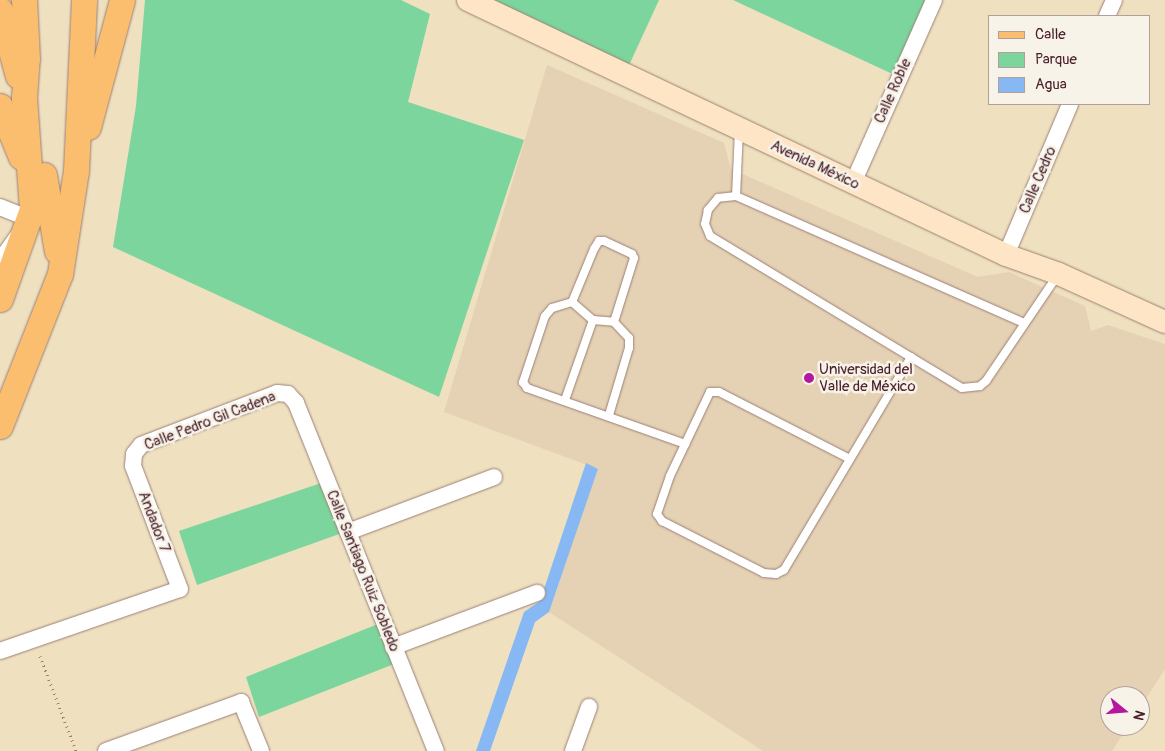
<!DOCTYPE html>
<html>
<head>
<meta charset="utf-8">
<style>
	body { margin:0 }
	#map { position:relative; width:1165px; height:751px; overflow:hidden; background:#efe0c0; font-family:Pangolin,sans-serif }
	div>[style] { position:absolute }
	.built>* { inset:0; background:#e5d1b4 }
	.green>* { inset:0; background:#7bd59c }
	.water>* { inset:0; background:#88b8f3 }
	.path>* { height:3px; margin-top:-1.5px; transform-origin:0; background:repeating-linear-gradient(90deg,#9c8076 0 1px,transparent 0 5px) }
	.roads { filter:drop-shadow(0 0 1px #9c8076) drop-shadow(0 0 1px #9c8076) }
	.lane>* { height:8px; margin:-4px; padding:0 4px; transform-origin:4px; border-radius:4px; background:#fff }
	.street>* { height:16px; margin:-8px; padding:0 8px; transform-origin:8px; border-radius:8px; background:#fff }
	.secondary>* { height:22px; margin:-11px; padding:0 11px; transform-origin:11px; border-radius:11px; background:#fde5c5 }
	.primary>* { height:25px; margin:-12.5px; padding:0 12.5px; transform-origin:12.5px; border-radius:12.5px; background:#fabe6e }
	.dots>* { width:14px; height:14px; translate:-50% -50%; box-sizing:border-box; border:2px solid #f7f3e8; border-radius:50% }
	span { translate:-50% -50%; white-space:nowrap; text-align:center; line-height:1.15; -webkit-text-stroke:5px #f7f3e8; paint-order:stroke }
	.street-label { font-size:15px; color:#4a1f2b }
	.poi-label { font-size:15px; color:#4a1f2b }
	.left { translate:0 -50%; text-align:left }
	.legend { position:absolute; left:988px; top:15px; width:162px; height:90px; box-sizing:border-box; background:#f7f3e8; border:1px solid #b29e9c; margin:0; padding:6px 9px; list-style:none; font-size:15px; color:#4a1f2b }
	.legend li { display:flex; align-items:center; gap:10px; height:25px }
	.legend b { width:25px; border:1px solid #b29e9c }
	.north { position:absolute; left:1100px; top:686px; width:50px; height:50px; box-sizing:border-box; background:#f7f3e8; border:1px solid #b29e9c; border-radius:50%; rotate:107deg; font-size:14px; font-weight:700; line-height:20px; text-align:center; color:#4a1f2b }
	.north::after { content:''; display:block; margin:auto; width:18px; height:22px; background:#b5179e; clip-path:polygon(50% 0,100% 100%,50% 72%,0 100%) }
</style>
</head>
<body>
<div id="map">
	<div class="built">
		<div style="clip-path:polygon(547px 65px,724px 143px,731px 169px,978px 277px,1009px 272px,1085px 306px,1091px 331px,1108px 325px,1165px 344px,1165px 669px,1140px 708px,1140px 696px,1110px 696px,1110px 726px,1128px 726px,1112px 751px,763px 751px,549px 612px,598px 469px,444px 412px)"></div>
	</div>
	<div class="green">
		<div style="clip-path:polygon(145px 0,401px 0,430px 14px,408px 102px,524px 140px,439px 397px,113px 247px,136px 106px)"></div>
		<div style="clip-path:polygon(491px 0,659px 0,625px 74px)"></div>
		<div style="clip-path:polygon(733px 0,934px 0,899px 77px)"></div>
		<div style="clip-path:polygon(327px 481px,342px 533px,197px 585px,179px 531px)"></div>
		<div style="clip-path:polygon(378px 624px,394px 664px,259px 717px,246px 677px)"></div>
	</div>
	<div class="water">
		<div style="clip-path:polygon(586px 463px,598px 469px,549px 612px,535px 622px,490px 751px,476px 751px,524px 612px,540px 601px)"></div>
	</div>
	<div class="path">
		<div style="left:40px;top:656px;width:102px;rotate:69.2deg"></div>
	</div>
	<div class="roads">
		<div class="lane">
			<div style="left:736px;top:196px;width:65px;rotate:-87.4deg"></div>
			<div style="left:572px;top:302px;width:28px;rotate:41deg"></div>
			<div style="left:593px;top:320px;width:21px;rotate:5deg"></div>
			<div style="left:1024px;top:323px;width:315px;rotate:-156.2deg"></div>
			<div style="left:736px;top:196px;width:18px;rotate:174deg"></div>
			<div style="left:718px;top:198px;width:16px;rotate:130deg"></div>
			<div style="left:708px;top:210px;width:14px;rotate:102deg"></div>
			<div style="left:705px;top:224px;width:13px;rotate:67deg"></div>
			<div style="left:710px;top:236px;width:294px;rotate:31.1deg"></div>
			<div style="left:962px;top:388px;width:18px;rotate:-6deg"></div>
			<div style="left:980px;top:386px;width:8px;rotate:-40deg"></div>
			<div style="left:986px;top:381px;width:127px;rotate:-55.9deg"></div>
			<div style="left:565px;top:400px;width:85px;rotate:-70.7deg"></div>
			<div style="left:609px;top:415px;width:70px;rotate:-73.4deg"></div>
			<div style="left:629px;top:348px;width:10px;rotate:-90deg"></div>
			<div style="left:629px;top:338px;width:22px;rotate:-133deg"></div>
			<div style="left:614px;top:322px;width:67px;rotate:-72.6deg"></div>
			<div style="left:634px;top:258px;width:4px;rotate:-117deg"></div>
			<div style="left:632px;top:254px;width:31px;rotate:-155deg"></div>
			<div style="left:604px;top:241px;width:5px;rotate:180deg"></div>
			<div style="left:599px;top:241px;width:9px;rotate:122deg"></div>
			<div style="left:594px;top:249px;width:57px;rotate:112.5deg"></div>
			<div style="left:572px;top:302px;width:21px;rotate:163deg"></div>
			<div style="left:552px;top:308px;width:11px;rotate:131deg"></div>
			<div style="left:545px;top:316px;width:70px;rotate:108.4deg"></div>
			<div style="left:523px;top:382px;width:7px;rotate:56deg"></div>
			<div style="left:527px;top:388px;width:168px;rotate:19.5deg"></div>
			<div style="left:850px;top:459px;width:147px;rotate:-152.9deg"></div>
			<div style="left:719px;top:392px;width:9px;rotate:180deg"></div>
			<div style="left:710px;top:392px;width:93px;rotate:115.5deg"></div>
			<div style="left:670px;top:476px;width:40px;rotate:108.9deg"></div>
			<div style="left:657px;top:514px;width:9px;rotate:54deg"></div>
			<div style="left:662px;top:521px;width:114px;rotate:27deg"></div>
			<div style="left:764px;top:573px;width:12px;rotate:5deg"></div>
			<div style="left:776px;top:574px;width:9px;rotate:-27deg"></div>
			<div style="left:784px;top:570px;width:248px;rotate:-59.2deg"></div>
		</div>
		<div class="street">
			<div style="left:1107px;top:16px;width:17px;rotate:-66deg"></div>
			<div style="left:853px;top:183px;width:200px;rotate:-66.1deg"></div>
			<div style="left:0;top:207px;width:32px;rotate:22deg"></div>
			<div style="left:30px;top:219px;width:52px;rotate:125.5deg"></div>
			<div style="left:1006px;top:255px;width:164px;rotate:-67deg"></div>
			<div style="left:348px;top:532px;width:156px;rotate:-20.6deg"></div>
			<div style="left:393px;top:647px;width:154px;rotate:-20.6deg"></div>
			<div style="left:0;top:651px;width:190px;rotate:-19deg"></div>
			<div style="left:180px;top:589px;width:132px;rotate:-110.9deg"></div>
			<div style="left:133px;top:466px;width:12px;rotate:-85deg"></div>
			<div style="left:134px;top:454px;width:11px;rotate:-52deg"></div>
			<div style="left:141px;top:445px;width:146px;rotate:-20.9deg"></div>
			<div style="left:277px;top:393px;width:11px;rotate:5deg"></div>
			<div style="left:288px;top:394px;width:12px;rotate:48deg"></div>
			<div style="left:296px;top:403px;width:375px;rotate:68.1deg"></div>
			<div style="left:106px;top:751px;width:144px;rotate:-19.9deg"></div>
			<div style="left:241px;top:702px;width:53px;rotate:67.8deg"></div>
			<div style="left:573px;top:751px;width:47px;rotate:-70deg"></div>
		</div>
		<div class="secondary">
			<div style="left:468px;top:0;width:595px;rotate:25.36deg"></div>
			<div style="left:1006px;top:255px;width:56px;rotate:19.7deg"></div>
			<div style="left:1059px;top:274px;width:116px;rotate:24.4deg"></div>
		</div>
		<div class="primary">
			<div style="left:0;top:10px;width:68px;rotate:74.7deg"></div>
			<div style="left:0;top:106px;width:55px;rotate:67.6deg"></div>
			<div style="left:88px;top:127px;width:131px;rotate:-75deg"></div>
			<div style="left:44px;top:175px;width:77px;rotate:80.3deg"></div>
			<div style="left:0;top:299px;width:96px;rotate:-70.4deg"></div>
			<div style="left:32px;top:209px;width:111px;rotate:-94.1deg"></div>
			<div style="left:24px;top:98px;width:39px;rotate:-86deg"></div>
			<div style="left:27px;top:59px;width:59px;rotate:-92.9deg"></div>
			<div style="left:0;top:426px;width:163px;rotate:-68.5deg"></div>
			<div style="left:60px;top:274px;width:104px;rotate:-81.2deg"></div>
			<div style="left:76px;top:171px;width:171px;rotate:-87.3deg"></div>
		</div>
	</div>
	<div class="dots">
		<div style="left:809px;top:378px;background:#b5179e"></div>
	</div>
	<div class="street-label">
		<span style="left:893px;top:91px;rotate:-66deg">Calle Roble</span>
		<span style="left:815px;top:165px;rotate:25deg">Avenida México</span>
		<span style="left:1038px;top:180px;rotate:-67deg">Calle Cedro</span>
		<span style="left:210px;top:421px;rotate:-21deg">Calle Pedro Gil Cadena</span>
		<span style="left:154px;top:522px;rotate:69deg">Andador 7</span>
		<span style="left:363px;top:571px;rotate:68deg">Calle Santiago Ruiz Sobledo</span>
	</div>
	<div class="poi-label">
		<span class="left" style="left:819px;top:378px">Universidad del<br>Valle de México</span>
	</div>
	<ul class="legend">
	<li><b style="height:6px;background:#fabe6e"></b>Calle</li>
	<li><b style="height:14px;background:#7bd59c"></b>Parque</li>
	<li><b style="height:14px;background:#88b8f3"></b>Agua</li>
	</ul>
	<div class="north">N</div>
</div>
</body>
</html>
